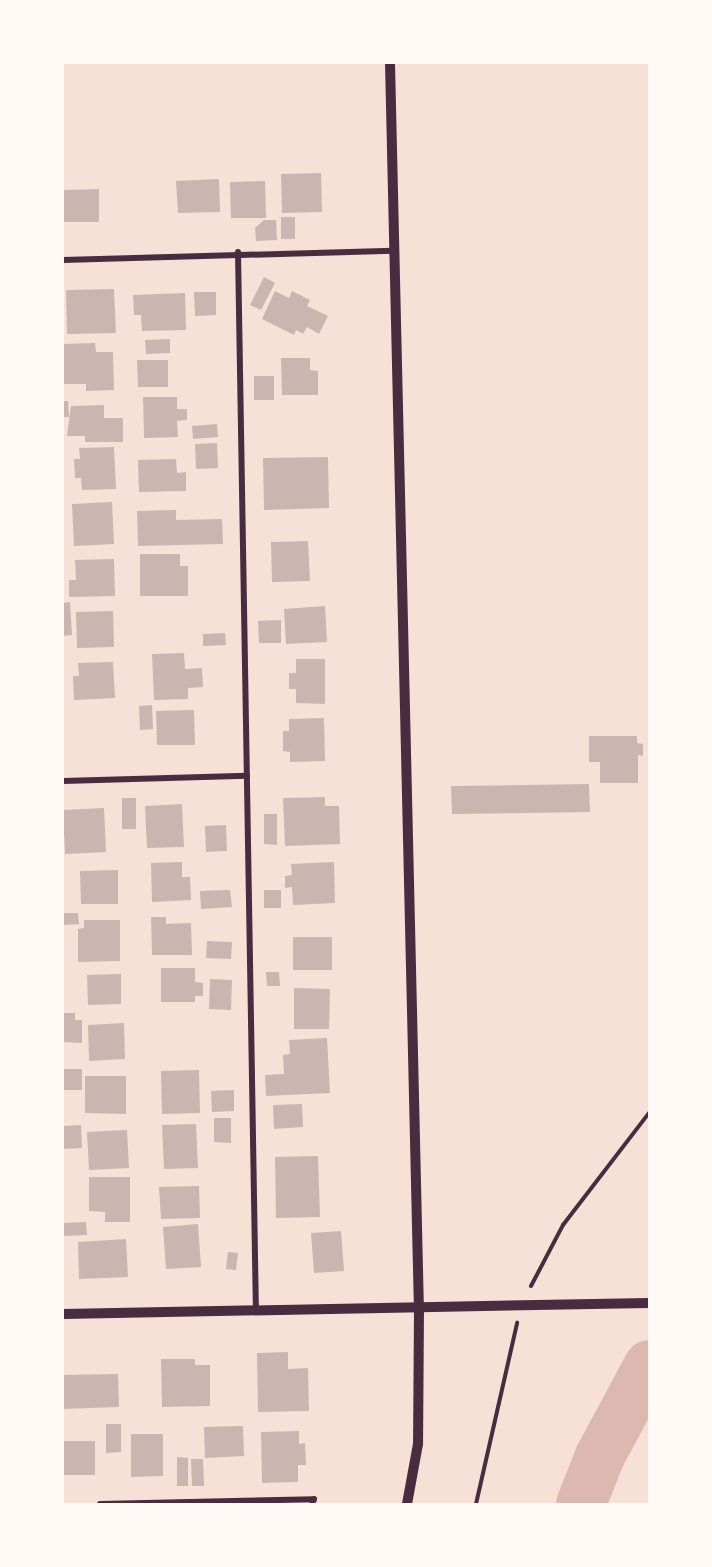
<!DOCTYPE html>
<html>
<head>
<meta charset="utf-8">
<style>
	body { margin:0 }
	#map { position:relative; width:712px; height:1567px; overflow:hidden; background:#f7e1d7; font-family:"PT Sans",sans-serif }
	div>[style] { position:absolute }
	.river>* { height:50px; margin:-25px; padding:0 25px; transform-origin:25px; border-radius:25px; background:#dcb8b0 }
	.building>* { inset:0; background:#ccb4b1 }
	.path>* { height:4px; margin:-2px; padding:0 2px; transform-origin:2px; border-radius:2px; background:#4a2c40 }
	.minor>* { height:6px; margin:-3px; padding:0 3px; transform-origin:3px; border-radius:3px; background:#4a2c40 }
	.tertiary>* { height:10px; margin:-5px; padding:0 5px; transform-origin:5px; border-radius:5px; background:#4a2c40 }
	span { translate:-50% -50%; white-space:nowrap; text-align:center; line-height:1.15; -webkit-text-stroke:6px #fffaf5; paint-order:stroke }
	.frame { position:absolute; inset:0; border:64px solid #fffaf5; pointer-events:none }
</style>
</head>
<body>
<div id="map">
	<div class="river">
		<div style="left:581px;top:1504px;width:52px;rotate:-68.4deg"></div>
		<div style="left:600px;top:1456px;width:103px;rotate:-61.7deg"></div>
	</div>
	<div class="building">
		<div style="clip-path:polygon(321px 173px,322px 212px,282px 213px,281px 174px)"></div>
		<div style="clip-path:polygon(219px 179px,220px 212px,178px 213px,176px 181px)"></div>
		<div style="clip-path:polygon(265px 181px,266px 218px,231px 218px,230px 182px)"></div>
		<div style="clip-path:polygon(99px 189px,99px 222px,63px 222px,63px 190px)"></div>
		<div style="clip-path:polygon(281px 217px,295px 217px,295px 239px,281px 239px)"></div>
		<div style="clip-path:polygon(264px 220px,276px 220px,277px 240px,256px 241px,255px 228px)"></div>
		<div style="clip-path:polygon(264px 277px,275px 283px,261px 310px,250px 305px)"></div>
		<div style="clip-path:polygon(114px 289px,116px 333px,67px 334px,66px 290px)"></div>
		<div style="clip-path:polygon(275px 291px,289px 298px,292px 291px,310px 300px,307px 306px,328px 316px,319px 334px,307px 327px,303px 334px,296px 330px,294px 335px,262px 319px)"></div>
		<div style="clip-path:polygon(194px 292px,216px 292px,216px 315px,195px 316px)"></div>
		<div style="clip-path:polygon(185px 293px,186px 330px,142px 331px,141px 315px,134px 315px,133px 295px)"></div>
		<div style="clip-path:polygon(170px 339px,170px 353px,146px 354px,145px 340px)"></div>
		<div style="clip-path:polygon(95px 343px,96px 352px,113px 352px,114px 390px,86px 391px,86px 384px,64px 384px,63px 344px)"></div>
		<div style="clip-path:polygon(281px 358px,310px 358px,310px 370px,318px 371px,318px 395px,282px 395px)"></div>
		<div style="clip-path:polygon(137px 360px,168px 360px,168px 387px,138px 387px)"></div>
		<div style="clip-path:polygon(254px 376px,274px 376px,274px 400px,254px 400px)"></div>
		<div style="clip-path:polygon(143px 397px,177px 397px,177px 409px,187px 409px,187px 420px,177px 421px,178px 437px,144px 438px)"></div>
		<div style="clip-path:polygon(63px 401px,68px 401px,69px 417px,63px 417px)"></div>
		<div style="clip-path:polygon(104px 405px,104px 418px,123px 418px,123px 442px,85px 442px,85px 436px,67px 436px,71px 406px)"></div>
		<div style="clip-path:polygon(217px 424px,218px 437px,193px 439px,192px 426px)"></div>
		<div style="clip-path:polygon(217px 443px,218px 468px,196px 469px,195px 444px)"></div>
		<div style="clip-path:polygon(114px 447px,116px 489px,82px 490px,81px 478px,75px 478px,74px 459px,80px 459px,79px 448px)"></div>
		<div style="clip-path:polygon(328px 457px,329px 508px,264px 510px,263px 458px)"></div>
		<div style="clip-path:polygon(176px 459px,177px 473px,186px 472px,186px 491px,139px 492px,138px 460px)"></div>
		<div style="clip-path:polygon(112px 502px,114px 544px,74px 546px,72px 504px)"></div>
		<div style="clip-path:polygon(176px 510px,176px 520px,222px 519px,223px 544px,138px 546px,137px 511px)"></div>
		<div style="clip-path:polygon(308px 541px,310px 581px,272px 582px,271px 542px)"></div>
		<div style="clip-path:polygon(140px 554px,180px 554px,180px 566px,188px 566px,188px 596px,140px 596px)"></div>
		<div style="clip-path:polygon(114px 559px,115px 596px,69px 597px,69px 580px,76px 580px,75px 560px)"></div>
		<div style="clip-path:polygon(70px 602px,72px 635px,63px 636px,63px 603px)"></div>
		<div style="clip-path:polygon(325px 606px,327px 642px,286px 644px,284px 609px)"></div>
		<div style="clip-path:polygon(113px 611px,114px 647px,77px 648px,76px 612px)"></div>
		<div style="clip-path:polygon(281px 620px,281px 643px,259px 643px,258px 621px)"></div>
		<div style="clip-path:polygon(225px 633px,226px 645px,203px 646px,203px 634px)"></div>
		<div style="clip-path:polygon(184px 653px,185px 669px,202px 668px,203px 687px,188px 688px,188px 699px,154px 700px,152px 654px)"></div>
		<div style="clip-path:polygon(296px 659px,325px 659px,325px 704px,296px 703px,296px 689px,289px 689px,289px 673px,296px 673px)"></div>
		<div style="clip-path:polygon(113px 662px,115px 698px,74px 700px,73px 676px,79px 676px,78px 663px)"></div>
		<div style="clip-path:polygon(152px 705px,153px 729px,140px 730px,139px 706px)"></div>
		<div style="clip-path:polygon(194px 710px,195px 745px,157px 745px,156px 711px)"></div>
		<div style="clip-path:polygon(324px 718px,325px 761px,290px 762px,290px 752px,283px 751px,283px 731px,289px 731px,289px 719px)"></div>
		<div style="clip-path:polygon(589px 736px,637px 736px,637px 743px,643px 744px,643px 756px,638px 755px,638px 783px,600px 783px,600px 762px,589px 762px)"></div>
		<div style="clip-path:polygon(589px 784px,590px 812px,452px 814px,451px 786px)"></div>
		<div style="clip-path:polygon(325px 797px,325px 806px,339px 806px,340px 844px,285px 846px,283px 798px)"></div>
		<div style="clip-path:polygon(122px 798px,136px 798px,136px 829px,122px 829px)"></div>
		<div style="clip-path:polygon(182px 804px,184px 847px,147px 848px,145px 806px)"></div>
		<div style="clip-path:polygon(104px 808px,106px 852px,65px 854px,63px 810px)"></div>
		<div style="clip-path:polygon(264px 814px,277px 814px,277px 845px,264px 844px)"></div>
		<div style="clip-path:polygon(226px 825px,227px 851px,206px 852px,205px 826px)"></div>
		<div style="clip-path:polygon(182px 862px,182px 877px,190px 877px,191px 900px,152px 902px,151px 863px)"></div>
		<div style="clip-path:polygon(334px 862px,335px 903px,293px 905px,292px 887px,285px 888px,285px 876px,292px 875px,291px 864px)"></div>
		<div style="clip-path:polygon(118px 870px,118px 904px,81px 904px,80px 871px)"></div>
		<div style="clip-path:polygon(230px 890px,232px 907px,201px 909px,200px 891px)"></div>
		<div style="clip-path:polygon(264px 890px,281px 890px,281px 908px,264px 908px)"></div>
		<div style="clip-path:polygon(63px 913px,78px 913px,79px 924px,63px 925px)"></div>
		<div style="clip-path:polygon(151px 917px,166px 917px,166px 924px,191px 923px,192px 955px,152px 955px)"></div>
		<div style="clip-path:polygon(84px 920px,120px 920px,120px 961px,78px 962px,78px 929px,84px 928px)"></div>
		<div style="clip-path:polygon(293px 937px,332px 937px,332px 970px,293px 970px)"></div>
		<div style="clip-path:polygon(207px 941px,232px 942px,231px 959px,206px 958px)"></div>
		<div style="clip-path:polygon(161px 968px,195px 968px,195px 982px,203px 983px,203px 996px,195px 996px,195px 1002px,161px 1002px)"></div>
		<div style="clip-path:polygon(266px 972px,279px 972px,280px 986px,267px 986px)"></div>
		<div style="clip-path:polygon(121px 974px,121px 1004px,88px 1005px,87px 975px)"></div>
		<div style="clip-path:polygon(210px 979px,232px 980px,231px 1010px,209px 1009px)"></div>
		<div style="clip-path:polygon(294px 988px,330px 989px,329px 1029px,294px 1029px)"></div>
		<div style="clip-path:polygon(63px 1013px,75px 1013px,75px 1020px,82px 1020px,82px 1043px,63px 1042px)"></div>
		<div style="clip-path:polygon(124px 1023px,125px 1059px,89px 1061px,88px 1025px)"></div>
		<div style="clip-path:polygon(327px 1038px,330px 1093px,266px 1096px,265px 1075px,284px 1074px,283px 1055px,290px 1054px,289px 1040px)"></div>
		<div style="clip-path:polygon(63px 1069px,82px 1069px,82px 1090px,63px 1090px)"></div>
		<div style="clip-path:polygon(199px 1070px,200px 1113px,162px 1114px,161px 1071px)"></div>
		<div style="clip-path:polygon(85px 1076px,126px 1076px,126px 1114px,85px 1113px)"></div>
		<div style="clip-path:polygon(234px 1090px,234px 1111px,212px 1112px,211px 1091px)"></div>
		<div style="clip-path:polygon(302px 1104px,303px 1127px,274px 1129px,273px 1105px)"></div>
		<div style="clip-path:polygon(214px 1118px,231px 1118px,231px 1143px,214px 1142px)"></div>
		<div style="clip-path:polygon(196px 1124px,198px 1168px,164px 1169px,162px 1125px)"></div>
		<div style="clip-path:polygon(81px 1125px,82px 1148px,63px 1149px,63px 1126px)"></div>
		<div style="clip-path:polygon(127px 1130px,129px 1168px,89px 1170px,87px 1132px)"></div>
		<div style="clip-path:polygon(318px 1156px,320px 1217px,276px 1218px,275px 1157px)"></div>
		<div style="clip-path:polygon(89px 1177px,130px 1177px,130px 1222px,105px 1222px,105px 1212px,89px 1211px)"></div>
		<div style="clip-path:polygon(199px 1186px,200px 1218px,161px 1219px,159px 1187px)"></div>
		<div style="clip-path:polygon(86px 1222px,87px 1235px,63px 1236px,63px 1223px)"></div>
		<div style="clip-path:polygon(198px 1224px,201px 1267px,166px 1269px,163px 1227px)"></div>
		<div style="clip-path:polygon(341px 1231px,344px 1271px,314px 1273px,311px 1233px)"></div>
		<div style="clip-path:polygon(126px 1239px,128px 1277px,79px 1279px,78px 1242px)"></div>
		<div style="clip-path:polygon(228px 1252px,238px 1253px,236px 1270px,226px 1269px)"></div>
		<div style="clip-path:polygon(288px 1352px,288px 1369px,308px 1368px,309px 1411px,258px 1412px,257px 1353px)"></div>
		<div style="clip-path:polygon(161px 1359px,195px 1359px,195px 1365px,210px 1365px,210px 1406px,162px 1407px)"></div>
		<div style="clip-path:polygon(118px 1374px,119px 1407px,63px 1409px,63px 1375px)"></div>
		<div style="clip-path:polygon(106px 1424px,121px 1424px,121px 1452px,106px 1453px)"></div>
		<div style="clip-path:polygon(243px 1426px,244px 1456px,205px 1458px,204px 1427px)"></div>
		<div style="clip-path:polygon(299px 1431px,299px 1444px,305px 1443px,306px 1465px,298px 1465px,298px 1482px,262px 1483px,261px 1432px)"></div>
		<div style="clip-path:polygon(131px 1434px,163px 1434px,163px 1476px,131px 1477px)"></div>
		<div style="clip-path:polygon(63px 1441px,95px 1441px,95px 1475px,64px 1475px)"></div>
		<div style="clip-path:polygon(177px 1457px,188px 1458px,188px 1486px,177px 1486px)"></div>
		<div style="clip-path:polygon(191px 1459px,203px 1459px,204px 1486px,192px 1486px)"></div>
	</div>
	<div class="path">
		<div style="left:531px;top:1286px;width:69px;rotate:-62.3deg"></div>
		<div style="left:563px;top:1225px;width:141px;rotate:-52.5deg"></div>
		<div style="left:476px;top:1504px;width:186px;rotate:-77.2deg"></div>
	</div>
	<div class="minor">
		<div style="left:238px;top:252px;width:1059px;rotate:89.03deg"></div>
		<div style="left:63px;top:260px;width:330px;rotate:-1.6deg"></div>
		<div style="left:63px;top:781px;width:184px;rotate:-1.6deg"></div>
		<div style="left:100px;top:1504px;width:214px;rotate:-1.3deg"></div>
		<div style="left:314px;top:1499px;width:5px;rotate:112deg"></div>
	</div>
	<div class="tertiary">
		<div style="left:390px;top:63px;width:1245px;rotate:88.67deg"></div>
		<div style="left:419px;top:1308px;width:136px;rotate:90.4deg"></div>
		<div style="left:418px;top:1444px;width:61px;rotate:100.4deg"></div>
		<div style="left:63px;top:1314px;width:586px;rotate:-1.08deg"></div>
	</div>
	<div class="frame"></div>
</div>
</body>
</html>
